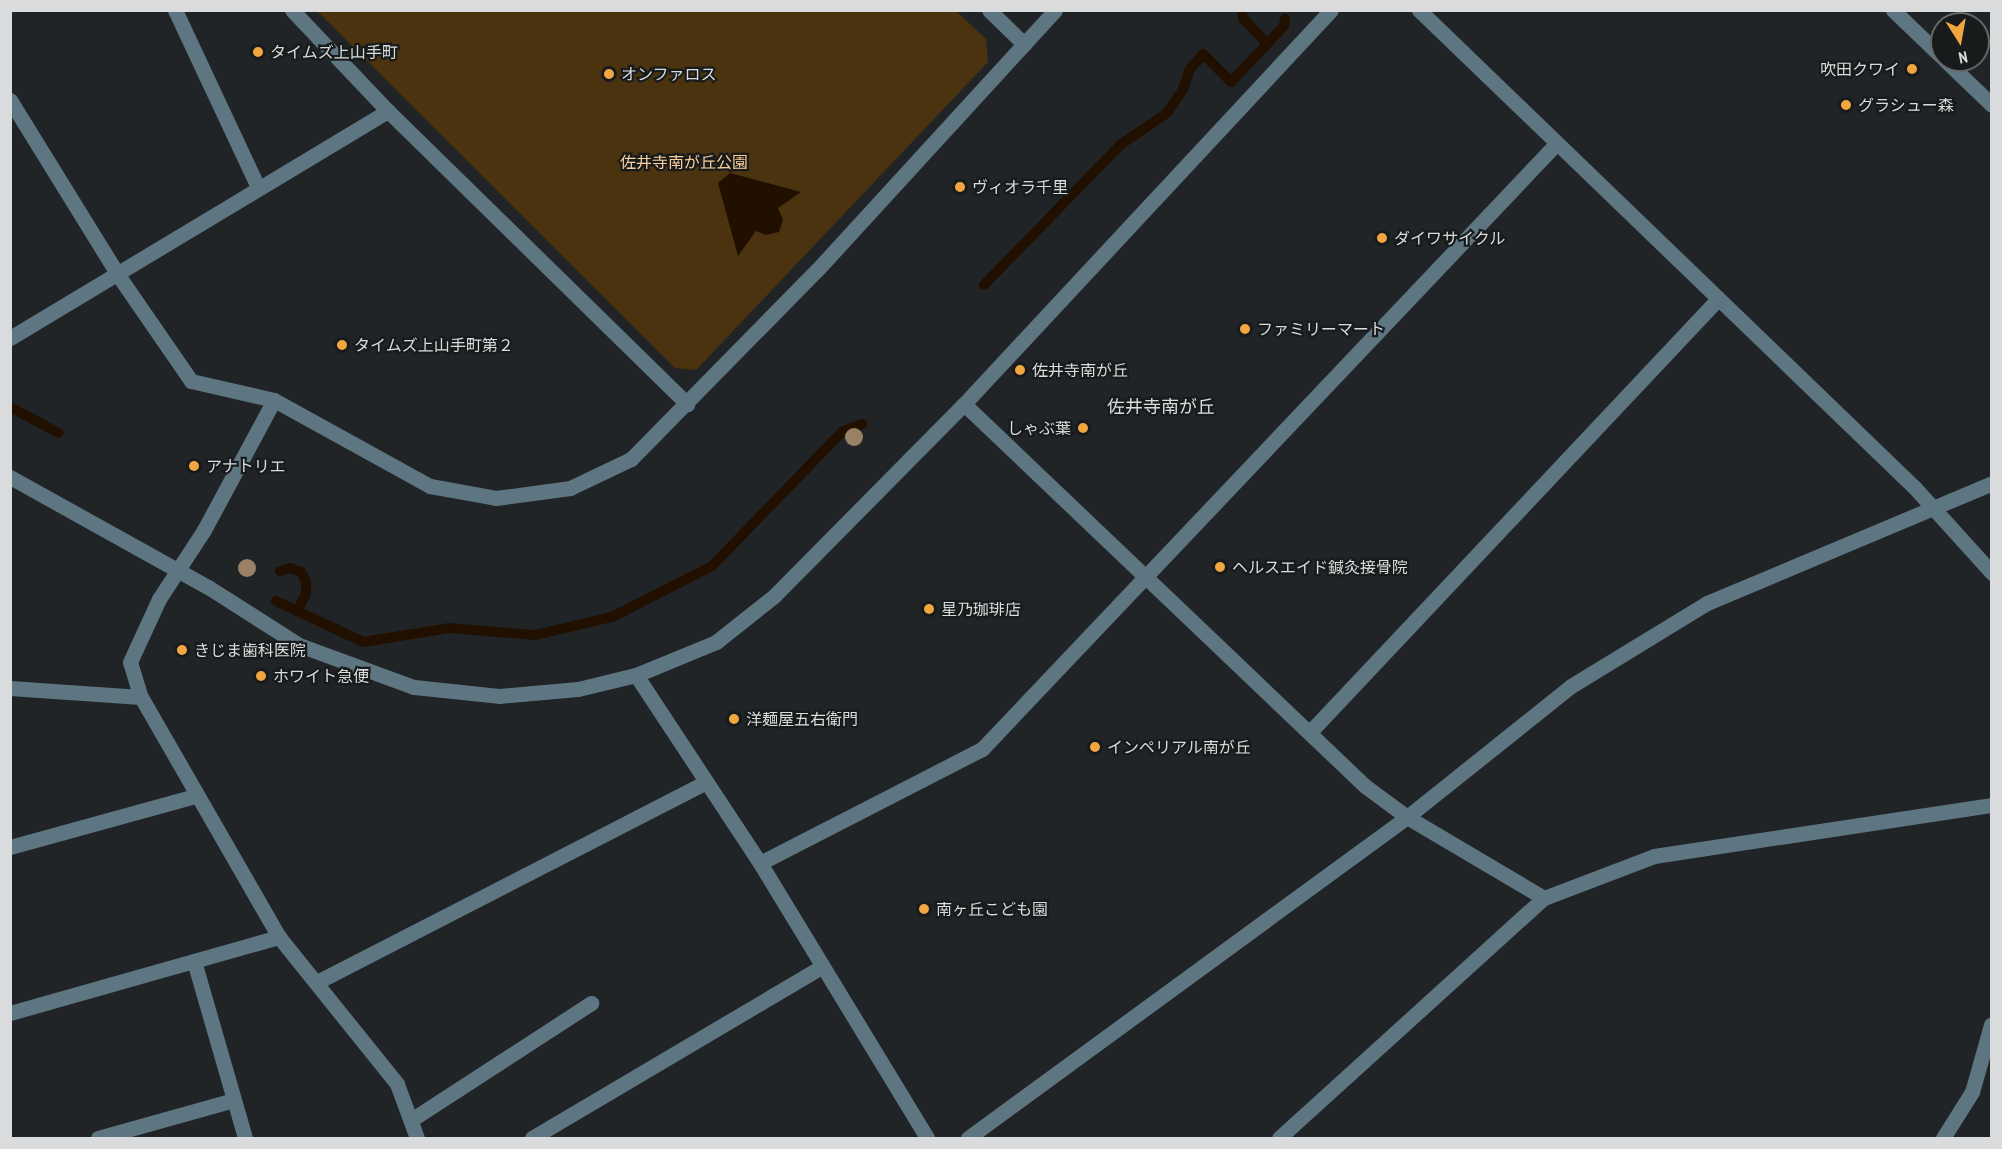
<!DOCTYPE html>
<html>
<head>
<meta charset="utf-8">
<style>
	body { margin:0 }
	#map { position:relative; width:2002px; height:1149px; overflow:hidden; background:#212426; font-family:"PT Sans Narrow","Noto Sans JP",sans-serif }
	div>[style] { position:absolute }
	.green>* { inset:0; background:#4c3310 }
	.water>* { inset:0; background:#211000 }
	.stream>* { height:10px; margin:-5px; padding:0 5px; transform-origin:5px; border-radius:5px; background:#211000 }
	.minor>* { height:15px; margin:-7.5px; padding:0 7.5px; transform-origin:7.5px; border-radius:7.5px; background:#5d7681 }
	.trees>* { width:18px; height:18px; margin:-9px; border-radius:50%; background:#988165 }
	.dots>* { width:16px; height:16px; translate:-50% -50%; box-sizing:border-box; border:3px solid #181b1c; border-radius:50% }
	span { translate:-50% -50%; white-space:nowrap; text-align:center; line-height:1.15; -webkit-text-stroke:4.5px #181b1c; paint-order:stroke }
	.poi-label { font-size:16px; color:#d9dbdc }
	.left { translate:0 -50%; text-align:left }
	.right { translate:-100% -50%; text-align:right }
	.park-label { font-size:16px; color:#facd98 }
	.neighbourhood-label { font-size:18px; color:#d9dbdc }
	.frame { position:absolute; inset:0; border:12px solid #d9dbdc; pointer-events:none }
	.north { position:absolute; left:1930px; top:12px; width:60px; height:60px; box-sizing:border-box; background:#181b1c; border:2px solid #656869; border-radius:50%; rotate:169deg; font-size:16px; font-weight:700; line-height:24px; text-align:center; color:#d9dbdc }
	.north::after { content:''; display:block; margin:auto; width:21px; height:27px; background:#f1a63f; clip-path:polygon(50% 0,100% 100%,50% 72%,0 100%) }
</style>
</head>
<body>
<div id="map">
	<div class="green">
		<div style="clip-path:polygon(317px 11px,956px 11px,986px 39px,988px 62px,696px 370px,675px 368px)"></div>
	</div>
	<div class="water">
		<div style="clip-path:polygon(730px 173px,801px 192px,778px 208px,783px 220px,779px 232px,766px 235px,756px 231px,738px 256px,718px 183px)"></div>
	</div>
	<div class="stream">
		<div style="left:1241px;top:10px;width:8px;rotate:76deg"></div>
		<div style="left:1243px;top:18px;width:35px;rotate:47deg"></div>
		<div style="left:984px;top:285px;width:195px;rotate:-45.8deg"></div>
		<div style="left:1120px;top:145px;width:57px;rotate:-34.2deg"></div>
		<div style="left:1167px;top:113px;width:29px;rotate:-56deg"></div>
		<div style="left:1183px;top:89px;width:21px;rotate:-71deg"></div>
		<div style="left:1190px;top:69px;width:20px;rotate:-49deg"></div>
		<div style="left:1203px;top:54px;width:40px;rotate:45deg"></div>
		<div style="left:1231px;top:82px;width:77px;rotate:-46.6deg"></div>
		<div style="left:1284px;top:26px;width:7px;rotate:-82deg"></div>
		<div style="left:10px;top:407px;width:55px;rotate:28deg"></div>
		<div style="left:280px;top:571px;width:11px;rotate:-15deg"></div>
		<div style="left:291px;top:568px;width:11px;rotate:22deg"></div>
		<div style="left:301px;top:572px;width:10px;rotate:61deg"></div>
		<div style="left:306px;top:581px;width:13px;rotate:90deg"></div>
		<div style="left:306px;top:594px;width:19px;rotate:118deg"></div>
		<div style="left:276px;top:601px;width:96px;rotate:25.2deg"></div>
		<div style="left:363px;top:642px;width:87px;rotate:-9.2deg"></div>
		<div style="left:449px;top:628px;width:86px;rotate:4.7deg"></div>
		<div style="left:535px;top:635px;width:79px;rotate:-13.2deg"></div>
		<div style="left:612px;top:617px;width:112px;rotate:-27deg"></div>
		<div style="left:712px;top:566px;width:187px;rotate:-45.9deg"></div>
		<div style="left:842px;top:432px;width:22px;rotate:-22deg"></div>
	</div>
	<div class="minor">
		<div style="left:175px;top:10px;width:195px;rotate:64.9deg"></div>
		<div style="left:292px;top:10px;width:139px;rotate:46.5deg"></div>
		<div style="left:388px;top:111px;width:419px;rotate:44.4deg"></div>
		<div style="left:989px;top:10px;width:49px;rotate:44.2deg"></div>
		<div style="left:1419px;top:10px;width:689px;rotate:43.94deg"></div>
		<div style="left:1915px;top:488px;width:115px;rotate:47.8deg"></div>
		<div style="left:1893px;top:10px;width:68px;rotate:43.8deg"></div>
		<div style="left:1945px;top:60px;width:65px;rotate:43.8deg"></div>
		<div style="left:10px;top:100px;width:206px;rotate:58.3deg"></div>
		<div style="left:118px;top:275px;width:129px;rotate:55.4deg"></div>
		<div style="left:191px;top:381px;width:85px;rotate:12.9deg"></div>
		<div style="left:274px;top:400px;width:178px;rotate:28.9deg"></div>
		<div style="left:430px;top:486px;width:67px;rotate:10.3deg"></div>
		<div style="left:496px;top:498px;width:75px;rotate:-7.7deg"></div>
		<div style="left:570px;top:488px;width:68px;rotate:-25.4deg"></div>
		<div style="left:631px;top:459px;width:265px;rotate:-45.5deg"></div>
		<div style="left:817px;top:270px;width:352px;rotate:-47.5deg"></div>
		<div style="left:10px;top:338px;width:441px;rotate:-31deg"></div>
		<div style="left:274px;top:400px;width:148px;rotate:118.3deg"></div>
		<div style="left:204px;top:530px;width:82px;rotate:123.1deg"></div>
		<div style="left:159px;top:599px;width:69px;rotate:114.7deg"></div>
		<div style="left:130px;top:662px;width:37px;rotate:73deg"></div>
		<div style="left:141px;top:697px;width:277px;rotate:60.1deg"></div>
		<div style="left:279px;top:937px;width:189px;rotate:51.2deg"></div>
		<div style="left:397px;top:1084px;width:58px;rotate:69.7deg"></div>
		<div style="left:964px;top:404px;width:554px;rotate:43.61deg"></div>
		<div style="left:1365px;top:786px;width:52px;rotate:36.4deg"></div>
		<div style="left:1407px;top:817px;width:159px;rotate:30.6deg"></div>
		<div style="left:10px;top:477px;width:227px;rotate:29.1deg"></div>
		<div style="left:208px;top:587px;width:108px;rotate:32.5deg"></div>
		<div style="left:299px;top:645px;width:122px;rotate:20.1deg"></div>
		<div style="left:414px;top:687px;width:85px;rotate:6deg"></div>
		<div style="left:499px;top:696px;width:79px;rotate:-5.1deg"></div>
		<div style="left:578px;top:689px;width:60px;rotate:-13.6deg"></div>
		<div style="left:636px;top:675px;width:87px;rotate:-22.4deg"></div>
		<div style="left:716px;top:642px;width:74px;rotate:-38.4deg"></div>
		<div style="left:774px;top:596px;width:270px;rotate:-45.3deg"></div>
		<div style="left:964px;top:404px;width:538px;rotate:-47.03deg"></div>
		<div style="left:636px;top:675px;width:225px;rotate:56.6deg"></div>
		<div style="left:760px;top:863px;width:322px;rotate:58.7deg"></div>
		<div style="left:10px;top:688px;width:131px;rotate:3.9deg"></div>
		<div style="left:1310px;top:732px;width:595px;rotate:-46.7deg"></div>
		<div style="left:10px;top:847px;width:192px;rotate:-15.4deg"></div>
		<div style="left:760px;top:863px;width:250px;rotate:-27.2deg"></div>
		<div style="left:982px;top:749px;width:833px;rotate:-46.51deg"></div>
		<div style="left:194px;top:961px;width:184px;rotate:73.9deg"></div>
		<div style="left:317px;top:982px;width:437px;rotate:-27.2deg"></div>
		<div style="left:10px;top:1013px;width:280px;rotate:-15.8deg"></div>
		<div style="left:411px;top:1120px;width:215px;rotate:-33deg"></div>
		<div style="left:98px;top:1138px;width:141px;rotate:-15.6deg"></div>
		<div style="left:532px;top:1138px;width:336px;rotate:-30.6deg"></div>
		<div style="left:968px;top:1138px;width:544px;rotate:-36.17deg"></div>
		<div style="left:1407px;top:817px;width:210px;rotate:-38.6deg"></div>
		<div style="left:1571px;top:686px;width:159px;rotate:-31.4deg"></div>
		<div style="left:1707px;top:603px;width:309px;rotate:-22.8deg"></div>
		<div style="left:1279px;top:1138px;width:358px;rotate:-42.2deg"></div>
		<div style="left:1544px;top:898px;width:118px;rotate:-20.9deg"></div>
		<div style="left:1654px;top:856px;width:342px;rotate:-8.6deg"></div>
		<div style="left:1943px;top:1138px;width:54px;rotate:-57.8deg"></div>
		<div style="left:1972px;top:1092px;width:70px;rotate:-74.2deg"></div>
	</div>
	<div class="trees">
		<div style="left:854px;top:437px"></div>
		<div style="left:247px;top:568px"></div>
	</div>
	<div class="dots">
		<div style="left:258px;top:52px;background:#f1a63f"></div>
		<div style="left:1912px;top:69px;background:#f1a63f"></div>
		<div style="left:609px;top:74px;background:#f1a63f"></div>
		<div style="left:1846px;top:105px;background:#f1a63f"></div>
		<div style="left:960px;top:187px;background:#f1a63f"></div>
		<div style="left:1382px;top:238px;background:#f1a63f"></div>
		<div style="left:1245px;top:329px;background:#f1a63f"></div>
		<div style="left:342px;top:345px;background:#f1a63f"></div>
		<div style="left:1020px;top:370px;background:#f1a63f"></div>
		<div style="left:1083px;top:428px;background:#f1a63f"></div>
		<div style="left:194px;top:466px;background:#f1a63f"></div>
		<div style="left:1220px;top:567px;background:#f1a63f"></div>
		<div style="left:929px;top:609px;background:#f1a63f"></div>
		<div style="left:182px;top:650px;background:#f1a63f"></div>
		<div style="left:261px;top:676px;background:#f1a63f"></div>
		<div style="left:734px;top:719px;background:#f1a63f"></div>
		<div style="left:1095px;top:747px;background:#f1a63f"></div>
		<div style="left:924px;top:909px;background:#f1a63f"></div>
	</div>
	<div class="poi-label">
		<span class="left" style="left:270px;top:52px">タイムズ上山手町</span>
		<span class="right" style="left:1900px;top:69px">吹田クワイ</span>
		<span class="left" style="left:621px;top:74px">オンファロス</span>
		<span class="left" style="left:1858px;top:105px">グラシュー森</span>
		<span class="left" style="left:972px;top:187px">ヴィオラ千里</span>
		<span class="left" style="left:1394px;top:238px">ダイワサイクル</span>
		<span class="left" style="left:1257px;top:329px">ファミリーマート</span>
		<span class="left" style="left:354px;top:345px">タイムズ上山手町第２</span>
		<span class="left" style="left:1032px;top:370px">佐井寺南が丘</span>
		<span class="right" style="left:1071px;top:428px">しゃぶ葉</span>
		<span class="left" style="left:206px;top:466px">アナトリエ</span>
		<span class="left" style="left:1232px;top:567px">ヘルスエイド鍼灸接骨院</span>
		<span class="left" style="left:941px;top:609px">星乃珈琲店</span>
		<span class="left" style="left:194px;top:650px">きじま歯科医院</span>
		<span class="left" style="left:273px;top:676px">ホワイト急便</span>
		<span class="left" style="left:746px;top:719px">洋麺屋五右衛門</span>
		<span class="left" style="left:1107px;top:747px">インペリアル南が丘</span>
		<span class="left" style="left:936px;top:909px">南ヶ丘こども園</span>
	</div>
	<div class="park-label">
		<span style="left:684px;top:162px">佐井寺南が丘公園</span>
	</div>
	<div class="neighbourhood-label">
		<span style="left:1161px;top:407px">佐井寺南が丘</span>
	</div>
	<div class="frame"></div>
	<div class="north">N</div>
</div>
</body>
</html>
